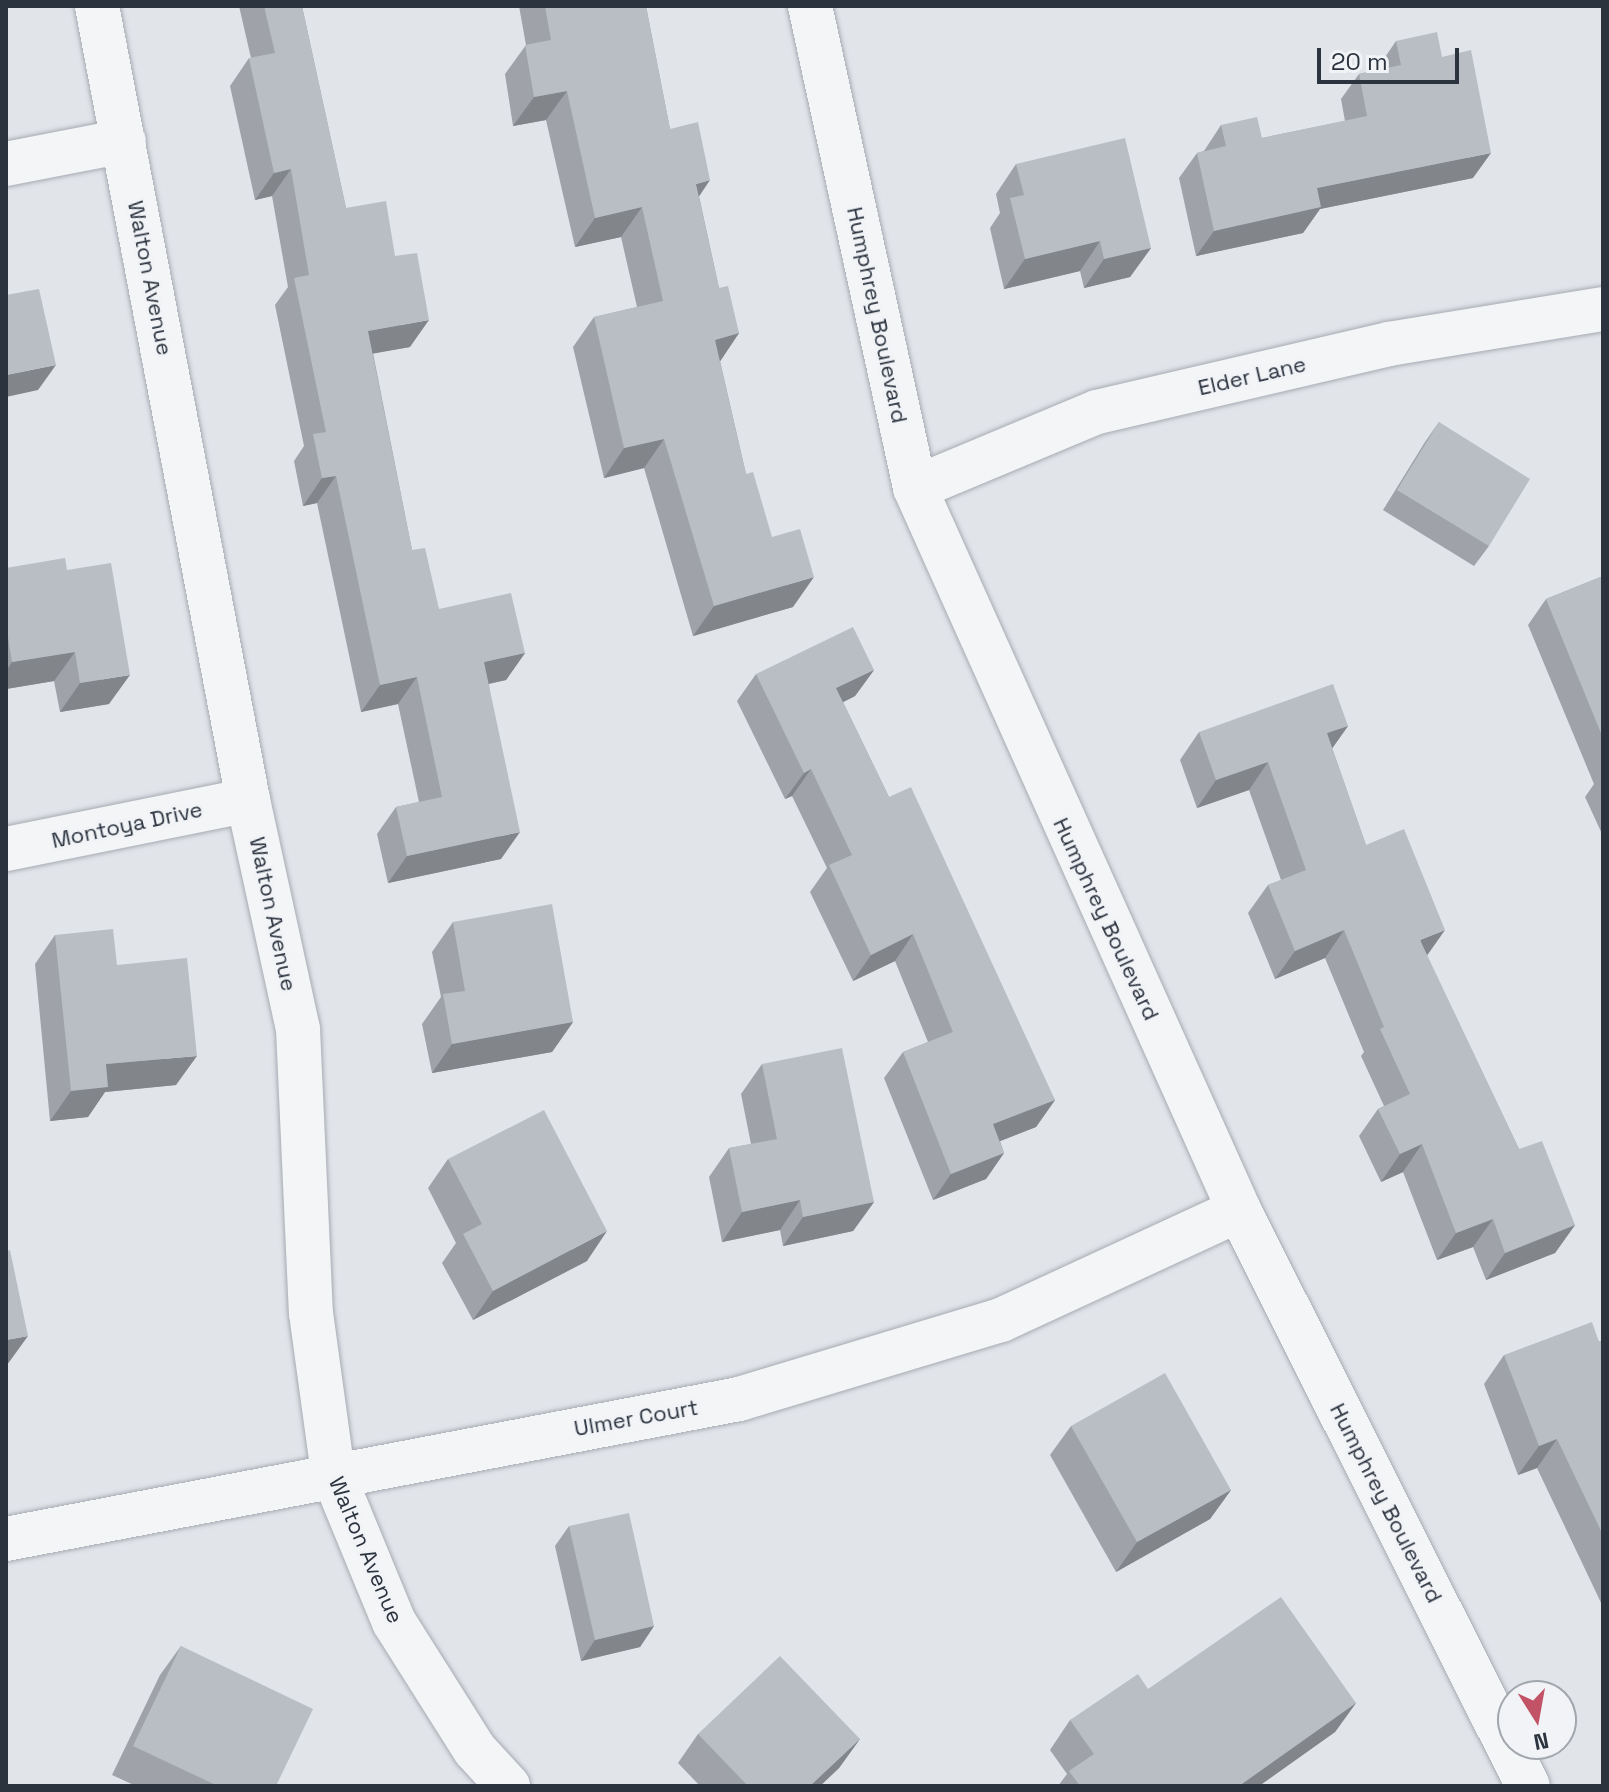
<!DOCTYPE html>
<html>
<head>
<meta charset="utf-8">
<style>
	body { margin:0 }
	#map { position:relative; width:1609px; height:1792px; overflow:hidden; background:#e1e4e9; font-family:"Space Grotesk",sans-serif }
	div>[style] { position:absolute }
	.roads { filter:drop-shadow(0 0 2px #a7abb3) drop-shadow(0 0 2px #a7abb3) }
	.minor>* { height:44px; margin:-22px; padding:0 22px; transform-origin:22px; border-radius:22px; background:#f4f5f7 }
	.wall>* { inset:0; background:#9fa3a9 }
	.shaded-wall>* { inset:0; background:#82858a }
	.building>* { inset:0; background:#b9bec5 }
	span { translate:-50% -50%; white-space:nowrap; text-align:center; line-height:1.15; -webkit-text-stroke:6px #f1f3f6; paint-order:stroke }
	.street-label { font-size:22px; color:#2b333f }
	.frame { position:absolute; inset:0; border:8px solid #2b333f; pointer-events:none }
	.north { position:absolute; left:1497px; top:1680px; width:80px; height:80px; box-sizing:border-box; background:#f1f3f6; border:2px solid #a2a6ad; border-radius:50%; rotate:169deg; font-size:22px; font-weight:700; line-height:32px; text-align:center; color:#2b333f }
	.north::after { content:''; display:block; margin:auto; width:28px; height:36px; background:#c25266; clip-path:polygon(50% 0,100% 100%,50% 72%,0 100%) }
	.scale { position:absolute; left:1317px; top:48px; width:142px; height:36px; box-sizing:border-box; border:4px solid #2b333f; border-top:0; padding-left:10px; font-size:24px; line-height:28px; white-space:nowrap; color:#2b333f; -webkit-text-stroke:6px #f1f3f6; paint-order:stroke }
</style>
</head>
<body>
<div id="map">
	<div class="roads">
		<div class="minor">
			<div style="left:97px;top:6px;width:808px;rotate:79.23deg"></div>
			<div style="left:248px;top:800px;width:234px;rotate:77.7deg"></div>
			<div style="left:298px;top:1029px;width:284px;rotate:87.4deg"></div>
			<div style="left:311px;top:1313px;width:162px;rotate:82.2deg"></div>
			<div style="left:333px;top:1474px;width:160px;rotate:67.6deg"></div>
			<div style="left:394px;top:1622px;width:151px;rotate:57.7deg"></div>
			<div style="left:475px;top:1750px;width:49px;rotate:47.5deg"></div>
			<div style="left:810px;top:6px;width:493px;rotate:77.7deg"></div>
			<div style="left:915px;top:488px;width:791px;rotate:65.83deg"></div>
			<div style="left:1239px;top:1210px;width:644px;rotate:63.36deg"></div>
			<div style="left:6px;top:164px;width:120px;rotate:-11deg"></div>
			<div style="left:915px;top:488px;width:197px;rotate:-22.7deg"></div>
			<div style="left:1097px;top:412px;width:300px;rotate:-13.1deg"></div>
			<div style="left:1389px;top:344px;width:217px;rotate:-9.3deg"></div>
			<div style="left:6px;top:849px;width:247px;rotate:-11.4deg"></div>
			<div style="left:6px;top:1539px;width:746px;rotate:-10.81deg"></div>
			<div style="left:739px;top:1399px;width:274px;rotate:-16.8deg"></div>
			<div style="left:1001px;top:1320px;width:262px;rotate:-24.8deg"></div>
		</div>
	</div>
	<div class="wall">
		<div style="clip-path:polygon(239px 6px,302px 6px,346px 208px,410px 347px,373px 353px,412px 550px,439px 609px,525px 653px,506px 680px,489px 684px,501px 859px,388px 883px,377px 834px,396px 807px,419px 802px,398px 704px,361px 712px,317px 503px,303px 506px,294px 461px,304px 446px,275px 305px,288px 287px,272px 196px,255px 200px,230px 86px,249px 58px,251px 58px)"></div>
		<div style="clip-path:polygon(519px 6px,646px 6px,670px 129px,699px 196px,719px 288px,739px 333px,720px 361px,746px 474px,793px 607px,693px 636px,644px 468px,604px 478px,573px 347px,594px 317px,637px 307px,621px 237px,575px 247px,546px 120px,513px 126px,505px 74px,526px 45px)"></div>
		<div style="clip-path:polygon(1396px 41px,1442px 57px,1473px 178px,1320px 209px,1303px 233px,1196px 256px,1179px 178px,1197px 153px,1204px 151px,1221px 125px,1262px 138px,1345px 121px,1341px 99px,1359px 74px,1379px 69px,1379px 66px)"></div>
		<div style="clip-path:polygon(1016px 164px,1151px 248px,1130px 277px,1084px 288px,1080px 271px,1004px 289px,990px 228px,1000px 213px,996px 194px)"></div>
		<div style="clip-path:polygon(1439px 422px,1489px 546px,1474px 566px,1383px 510px,1425px 442px)"></div>
		<div style="clip-path:polygon(6px 568px,67px 570px,109px 704px,60px 712px,54px 681px,6px 689px)"></div>
		<div style="clip-path:polygon(1603px 576px,1603px 836px,1585px 797px,1594px 784px,1528px 625px,1546px 599px)"></div>
		<div style="clip-path:polygon(874px 670px,855px 696px,843px 702px,889px 797px,1055px 1100px,1036px 1127px,1000px 1141px,1004px 1153px,986px 1179px,933px 1200px,884px 1078px,903px 1052px,928px 1042px,895px 961px,853px 981px,810px 892px,827px 868px,792px 796px,785px 799px,737px 701px,756px 674px)"></div>
		<div style="clip-path:polygon(1348px 726px,1332px 748px,1366px 845px,1427px 956px,1519px 1149px,1575px 1225px,1555px 1253px,1486px 1280px,1473px 1247px,1437px 1260px,1403px 1172px,1381px 1182px,1359px 1136px,1378px 1109px,1384px 1106px,1361px 1056px,1364px 1052px,1325px 958px,1275px 979px,1248px 913px,1268px 885px,1281px 880px,1249px 790px,1197px 808px,1180px 760px,1199px 732px)"></div>
		<div style="clip-path:polygon(453px 922px,573px 1022px,552px 1052px,432px 1073px,422px 1024px,441px 997px,432px 952px)"></div>
		<div style="clip-path:polygon(55px 935px,117px 965px,176px 1085px,105px 1092px,88px 1117px,50px 1121px,35px 964px)"></div>
		<div style="clip-path:polygon(762px 1064px,874px 1202px,853px 1231px,783px 1246px,780px 1230px,722px 1242px,709px 1177px,729px 1148px,751px 1144px,741px 1094px)"></div>
		<div style="clip-path:polygon(448px 1159px,587px 1261px,473px 1320px,442px 1263px,456px 1243px,428px 1188px)"></div>
		<div style="clip-path:polygon(1603px 1341px,1603px 1607px,1537px 1468px,1518px 1475px,1484px 1384px,1504px 1355px)"></div>
		<div style="clip-path:polygon(1071px 1426px,1231px 1490px,1210px 1519px,1116px 1572px,1050px 1455px)"></div>
		<div style="clip-path:polygon(569px 1526px,654px 1626px,640px 1647px,581px 1661px,555px 1546px)"></div>
		<div style="clip-path:polygon(181px 1646px,276px 1786px,136px 1786px,112px 1775px,160px 1675px)"></div>
		<div style="clip-path:polygon(1148px 1689px,1356px 1703px,1335px 1732px,1259px 1786px,1058px 1786px,1067px 1774px,1050px 1750px,1070px 1720px)"></div>
		<div style="clip-path:polygon(698px 1734px,860px 1739px,839px 1768px,820px 1786px,700px 1786px,678px 1763px)"></div>
	</div>
	<div class="shaded-wall">
		<div style="clip-path:polygon(567px 91px,546px 120px,513px 126px,534px 97px)"></div>
		<div style="clip-path:polygon(1491px 153px,1473px 178px,1320px 209px,1303px 233px,1196px 256px,1214px 231px,1317px 188px)"></div>
		<div style="clip-path:polygon(291px 169px,272px 196px,255px 200px,274px 173px)"></div>
		<div style="clip-path:polygon(710px 180px,690px 210px,696px 184px)"></div>
		<div style="clip-path:polygon(642px 207px,621px 237px,575px 247px,595px 218px)"></div>
		<div style="clip-path:polygon(1100px 241px,1080px 271px,1004px 289px,1025px 259px)"></div>
		<div style="clip-path:polygon(1151px 248px,1130px 277px,1084px 288px,1104px 259px)"></div>
		<div style="clip-path:polygon(429px 320px,410px 347px,349px 358px,368px 331px)"></div>
		<div style="clip-path:polygon(739px 333px,719px 363px,715px 340px)"></div>
		<div style="clip-path:polygon(56px 365px,38px 390px,6px 397px,6px 375px)"></div>
		<div style="clip-path:polygon(664px 439px,644px 468px,604px 478px,624px 448px)"></div>
		<div style="clip-path:polygon(336px 476px,317px 503px,303px 506px,322px 478px)"></div>
		<div style="clip-path:polygon(814px 577px,793px 607px,693px 636px,714px 606px)"></div>
		<div style="clip-path:polygon(75px 652px,54px 681px,6px 689px,6px 671px,12px 662px)"></div>
		<div style="clip-path:polygon(525px 653px,506px 680px,465px 689px,484px 662px)"></div>
		<div style="clip-path:polygon(874px 670px,855px 696px,818px 715px,836px 688px)"></div>
		<div style="clip-path:polygon(130px 675px,109px 704px,60px 712px,80px 683px)"></div>
		<div style="clip-path:polygon(417px 677px,398px 704px,361px 712px,380px 685px)"></div>
		<div style="clip-path:polygon(1348px 726px,1329px 753px,1327px 733px)"></div>
		<div style="clip-path:polygon(1268px 762px,1249px 790px,1197px 808px,1216px 780px)"></div>
		<div style="clip-path:polygon(811px 769px,792px 796px,785px 799px,804px 773px)"></div>
		<div style="clip-path:polygon(520px 832px,501px 859px,388px 883px,407px 856px)"></div>
		<div style="clip-path:polygon(1344px 930px,1325px 958px,1275px 979px,1295px 951px)"></div>
		<div style="clip-path:polygon(1445px 930px,1426px 957px,1420px 940px)"></div>
		<div style="clip-path:polygon(913px 934px,895px 961px,853px 981px,871px 955px)"></div>
		<div style="clip-path:polygon(573px 1022px,552px 1052px,432px 1073px,452px 1044px)"></div>
		<div style="clip-path:polygon(197px 1056px,176px 1085px,105px 1092px,88px 1117px,50px 1121px,71px 1091px,106px 1064px)"></div>
		<div style="clip-path:polygon(1055px 1100px,1036px 1127px,975px 1151px,993px 1124px)"></div>
		<div style="clip-path:polygon(1422px 1144px,1403px 1172px,1381px 1182px,1400px 1154px)"></div>
		<div style="clip-path:polygon(1004px 1153px,986px 1179px,933px 1200px,951px 1174px)"></div>
		<div style="clip-path:polygon(800px 1200px,780px 1230px,722px 1242px,742px 1212px)"></div>
		<div style="clip-path:polygon(874px 1202px,853px 1231px,783px 1246px,803px 1217px)"></div>
		<div style="clip-path:polygon(1493px 1219px,1473px 1247px,1437px 1260px,1456px 1233px)"></div>
		<div style="clip-path:polygon(1575px 1225px,1555px 1253px,1486px 1280px,1505px 1253px)"></div>
		<div style="clip-path:polygon(607px 1231px,587px 1261px,473px 1320px,493px 1291px)"></div>
		<div style="clip-path:polygon(28px 1336px,7px 1365px,6px 1366px,6px 1340px)"></div>
		<div style="clip-path:polygon(1557px 1439px,1537px 1468px,1518px 1475px,1539px 1446px)"></div>
		<div style="clip-path:polygon(1231px 1490px,1210px 1519px,1116px 1572px,1137px 1542px)"></div>
		<div style="clip-path:polygon(654px 1626px,640px 1647px,581px 1661px,595px 1640px)"></div>
		<div style="clip-path:polygon(1356px 1703px,1335px 1732px,1259px 1786px,1239px 1786px)"></div>
		<div style="clip-path:polygon(860px 1739px,839px 1768px,820px 1786px,810px 1786px)"></div>
	</div>
	<div class="building">
		<div style="clip-path:polygon(264px 6px,302px 6px,346px 208px,386px 201px,395px 256px,417px 253px,429px 320px,368px 331px,412px 550px,425px 548px,439px 609px,511px 593px,525px 653px,484px 662px,520px 832px,407px 856px,396px 807px,442px 797px,417px 677px,380px 685px,336px 476px,322px 478px,313px 434px,326px 432px,294px 278px,309px 275px,291px 169px,274px 173px,249px 58px,275px 53px)"></div>
		<div style="clip-path:polygon(545px 6px,646px 6px,670px 129px,698px 122px,710px 180px,696px 184px,719px 288px,728px 286px,739px 333px,715px 340px,746px 474px,753px 472px,772px 537px,800px 529px,814px 577px,714px 606px,664px 439px,624px 448px,594px 317px,663px 301px,642px 207px,595px 218px,567px 91px,534px 97px,525px 45px,551px 40px)"></div>
		<div style="clip-path:polygon(1437px 32px,1442px 57px,1471px 50px,1491px 153px,1317px 188px,1321px 207px,1214px 231px,1197px 153px,1226px 146px,1221px 125px,1257px 117px,1262px 138px,1367px 116px,1359px 74px,1401px 65px,1396px 41px)"></div>
		<div style="clip-path:polygon(1125px 138px,1151px 248px,1104px 259px,1100px 241px,1025px 259px,1010px 198px,1024px 195px,1016px 164px)"></div>
		<div style="clip-path:polygon(39px 289px,56px 365px,6px 375px,6px 295px)"></div>
		<div style="clip-path:polygon(1439px 422px,1530px 479px,1489px 546px,1397px 490px)"></div>
		<div style="clip-path:polygon(65px 558px,67px 570px,111px 563px,130px 675px,80px 683px,75px 652px,12px 662px,6px 625px,6px 568px)"></div>
		<div style="clip-path:polygon(1603px 576px,1603px 738px,1546px 599px)"></div>
		<div style="clip-path:polygon(853px 627px,874px 670px,836px 688px,889px 797px,911px 787px,1055px 1100px,993px 1124px,1004px 1153px,951px 1174px,903px 1052px,953px 1032px,913px 934px,871px 955px,829px 865px,852px 855px,811px 769px,804px 773px,756px 674px)"></div>
		<div style="clip-path:polygon(1333px 684px,1348px 726px,1327px 733px,1366px 845px,1404px 829px,1445px 930px,1420px 940px,1519px 1149px,1542px 1141px,1575px 1225px,1505px 1253px,1493px 1219px,1456px 1233px,1422px 1144px,1400px 1154px,1378px 1109px,1410px 1094px,1380px 1029px,1384px 1027px,1344px 930px,1295px 951px,1268px 885px,1306px 870px,1268px 762px,1216px 780px,1199px 732px)"></div>
		<div style="clip-path:polygon(552px 904px,573px 1022px,452px 1044px,443px 994px,465px 991px,453px 922px)"></div>
		<div style="clip-path:polygon(113px 929px,117px 965px,187px 958px,197px 1056px,106px 1064px,108px 1087px,71px 1091px,55px 935px)"></div>
		<div style="clip-path:polygon(842px 1048px,874px 1202px,803px 1217px,800px 1200px,742px 1212px,729px 1148px,777px 1139px,762px 1064px)"></div>
		<div style="clip-path:polygon(544px 1110px,607px 1231px,493px 1291px,463px 1234px,482px 1224px,448px 1159px)"></div>
		<div style="clip-path:polygon(10px 1250px,28px 1336px,6px 1340px,6px 1251px)"></div>
		<div style="clip-path:polygon(1592px 1322px,1599px 1342px,1603px 1341px,1603px 1535px,1557px 1439px,1539px 1446px,1504px 1355px)"></div>
		<div style="clip-path:polygon(1165px 1373px,1231px 1490px,1137px 1542px,1071px 1426px)"></div>
		<div style="clip-path:polygon(629px 1513px,654px 1626px,595px 1640px,569px 1526px)"></div>
		<div style="clip-path:polygon(1281px 1597px,1356px 1703px,1239px 1786px,1080px 1786px,1069px 1771px,1094px 1754px,1070px 1720px,1138px 1674px,1148px 1689px)"></div>
		<div style="clip-path:polygon(181px 1646px,313px 1709px,276px 1786px,218px 1786px,133px 1746px)"></div>
		<div style="clip-path:polygon(780px 1656px,860px 1739px,810px 1786px,748px 1786px,698px 1734px)"></div>
	</div>
	<div class="street-label">
		<span style="left:150px;top:278px;rotate:79deg">Walton Avenue</span>
		<span style="left:877px;top:315px;rotate:78deg">Humphrey Boulevard</span>
		<span style="left:1252px;top:376px;rotate:-13deg">Elder Lane</span>
		<span style="left:127px;top:825px;rotate:-12deg">Montoya Drive</span>
		<span style="left:273px;top:914px;rotate:78deg">Walton Avenue</span>
		<span style="left:1106px;top:919px;rotate:65deg">Humphrey Boulevard</span>
		<span style="left:636px;top:1418px;rotate:-10deg">Ulmer Court</span>
		<span style="left:1386px;top:1503px;rotate:63deg">Humphrey Boulevard</span>
		<span style="left:366px;top:1550px;rotate:67deg">Walton Avenue</span>
	</div>
	<div class="frame"></div>
	<div class="north">N</div>
	<div class="scale">20 m</div>
</div>
</body>
</html>
